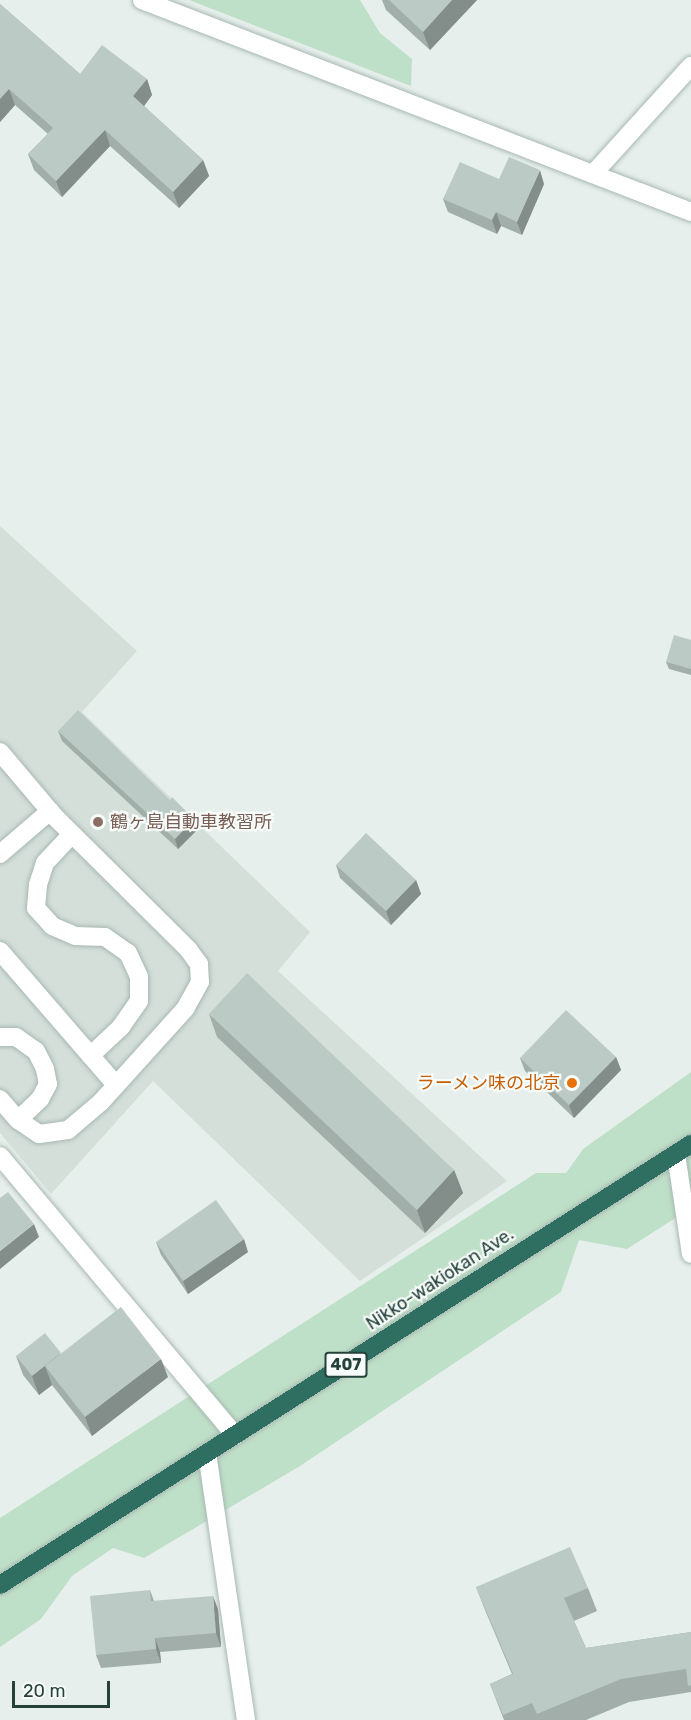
<!DOCTYPE html>
<html>
<head>
<meta charset="utf-8">
<style>
	body { margin:0 }
	#map { position:relative; width:691px; height:1720px; overflow:hidden; background:#e6efeb; font-family:Rubik,"Noto Sans JP",sans-serif }
	div>[style] { position:absolute }
	.built>* { inset:0; background:#d4dfda }
	.green>* { inset:0; background:#bfe0c8 }
	.roads { filter:drop-shadow(0 0 2px #a8b8b2) drop-shadow(0 0 2px #a8b8b2) }
	.minor>* { height:18px; margin:-9px; padding:0 9px; transform-origin:9px; border-radius:9px; background:#fff }
	.highway>* { height:18px; margin:-9px; padding:0 9px; transform-origin:9px; border-radius:9px; background:#2f6f62 }
	.wall>* { inset:0; background:#a1aea9 }
	.shaded-wall>* { inset:0; background:#838d89 }
	.building>* { inset:0; background:#bbcac4 }
	.dots>* { width:16px; height:16px; translate:-50% -50%; box-sizing:border-box; border:3px solid #f7fbf9; border-radius:50% }
	span { translate:-50% -50%; white-space:nowrap; text-align:center; line-height:1.15; -webkit-text-stroke:4.5px #f7fbf9; paint-order:stroke }
	.shield-label span { padding:2px 4px; background:#f7fbf9; border:2px solid; border-radius:4px; -webkit-text-stroke-width:0 }
	.shield-label { font-size:16px; color:#24423a; font-weight:700 }
	.education-label { font-size:18px; color:#785e54 }
	.left { translate:0 -50%; text-align:left }
	.food-label { font-size:18px; color:#c56008 }
	.right { translate:-100% -50%; text-align:right }
	.street-label { font-size:18px; color:#24423a }
	.scale { position:absolute; left:12px; top:1681px; width:98px; height:27px; box-sizing:border-box; border:3px solid #24423a; border-top:0; padding-left:8px; font-size:18px; line-height:21px; white-space:nowrap; color:#24423a; -webkit-text-stroke:4px #f7fbf9; paint-order:stroke }
</style>
</head>
<body>
<div id="map">
	<div class="built">
		<div style="clip-path:polygon(0 526px,137px 651px,82px 712px,310px 932px,278px 971px,507px 1181px,360px 1281px,153px 1081px,51px 1194px,0 1133px)"></div>
	</div>
	<div class="green">
		<div style="clip-path:polygon(189px 0,360px 0,380px 33px,412px 59px,411px 86px)"></div>
		<div style="clip-path:polygon(691px 1072px,691px 1208px,627px 1249px,579px 1240px,561px 1292px,300px 1466px,144px 1558px,113px 1548px,72px 1576px,41px 1619px,0 1647px,0 1518px,536px 1173px,566px 1173px,583px 1149px)"></div>
	</div>
	<div class="roads">
		<div class="minor">
			<div style="left:142px;top:0;width:589px;rotate:21.11deg"></div>
			<div style="left:593px;top:174px;width:146px;rotate:-47.8deg"></div>
			<div style="left:0;top:752px;width:84px;rotate:49.8deg"></div>
			<div style="left:54px;top:816px;width:189px;rotate:44.8deg"></div>
			<div style="left:188px;top:949px;width:19px;rotate:54deg"></div>
			<div style="left:199px;top:964px;width:18px;rotate:87deg"></div>
			<div style="left:200px;top:982px;width:31px;rotate:119deg"></div>
			<div style="left:185px;top:1009px;width:125px;rotate:132.1deg"></div>
			<div style="left:101px;top:1102px;width:43px;rotate:139.7deg"></div>
			<div style="left:68px;top:1130px;width:29px;rotate:172deg"></div>
			<div style="left:39px;top:1134px;width:25px;rotate:-146deg"></div>
			<div style="left:18px;top:1120px;width:28px;rotate:-131deg"></div>
			<div style="left:72px;top:834px;width:40px;rotate:133deg"></div>
			<div style="left:45px;top:863px;width:23px;rotate:108deg"></div>
			<div style="left:38px;top:885px;width:23px;rotate:95deg"></div>
			<div style="left:36px;top:908px;width:24px;rotate:48deg"></div>
			<div style="left:52px;top:926px;width:25px;rotate:23deg"></div>
			<div style="left:75px;top:936px;width:30px;rotate:2deg"></div>
			<div style="left:105px;top:937px;width:28px;rotate:35deg"></div>
			<div style="left:128px;top:953px;width:26px;rotate:65deg"></div>
			<div style="left:139px;top:977px;width:24px;rotate:90deg"></div>
			<div style="left:139px;top:1001px;width:32px;rotate:125deg"></div>
			<div style="left:121px;top:1027px;width:42px;rotate:136.9deg"></div>
			<div style="left:0;top:854px;width:66px;rotate:-40.7deg"></div>
			<div style="left:0;top:951px;width:177px;rotate:49.1deg"></div>
			<div style="left:0;top:1037px;width:16px"></div>
			<div style="left:16px;top:1037px;width:24px;rotate:35deg"></div>
			<div style="left:36px;top:1051px;width:20px;rotate:63deg"></div>
			<div style="left:45px;top:1069px;width:15px;rotate:79deg"></div>
			<div style="left:48px;top:1084px;width:17px;rotate:118deg"></div>
			<div style="left:40px;top:1099px;width:30px;rotate:136deg"></div>
			<div style="left:676px;top:1154px;width:101px;rotate:81.5deg"></div>
			<div style="left:0;top:1156px;width:365px;rotate:49.9deg"></div>
			<div style="left:207px;top:1453px;width:270px;rotate:81.7deg"></div>
		</div>
		<div class="highway">
			<div style="left:0;top:1585px;width:820px;rotate:-32.55deg"></div>
		</div>
	</div>
	<div class="wall">
		<div style="clip-path:polygon(382px 0,477px 0,430px 50px,386px 10px)"></div>
		<div style="clip-path:polygon(0 4px,80px 74px,147px 79px,152px 95px,144px 106px,203px 160px,209px 176px,179px 208px,110px 146px,62px 197px,34px 170px,28px 154px,48px 134px,15px 105px,0 122px)"></div>
		<div style="clip-path:polygon(544px 184px,522px 235px,501px 226px,497px 234px,448px 212px,443px 199px)"></div>
		<div style="clip-path:polygon(691px 640px,691px 675px,669px 669px,666px 662px)"></div>
		<div style="clip-path:polygon(58px 731px,198px 829px,178px 849px,62px 741px)"></div>
		<div style="clip-path:polygon(336px 865px,416px 880px,421px 894px,391px 925px,340px 878px)"></div>
		<div style="clip-path:polygon(209px 1014px,454px 1170px,463px 1193px,425px 1233px,217px 1037px)"></div>
		<div style="clip-path:polygon(616px 1057px,621px 1070px,574px 1118px,525px 1071px,520px 1058px)"></div>
		<div style="clip-path:polygon(156px 1242px,248px 1252px,188px 1294px,161px 1255px)"></div>
		<div style="clip-path:polygon(61px 1354px,168px 1377px,92px 1436px,52px 1385px,39px 1395px,23px 1375px,16px 1356px)"></div>
		<div style="clip-path:polygon(476px 1587px,588px 1588px,597px 1611px,574px 1621px,586px 1648px,691px 1632px,691px 1693px,691px 1692px,629px 1702px,586px 1720px,504px 1720px,490px 1684px,512px 1674px,485px 1610px)"></div>
		<div style="clip-path:polygon(150px 1590px,154px 1601px,218px 1609px,221px 1647px,160px 1652px,161px 1663px,101px 1668px,96px 1655px)"></div>
	</div>
	<div class="shaded-wall">
		<div style="clip-path:polygon(452px 0,477px 0,430px 50px,423px 32px)"></div>
		<div style="clip-path:polygon(147px 79px,152px 95px,139px 113px,133px 96px)"></div>
		<div style="clip-path:polygon(9px 89px,15px 105px,0 122px,0 99px)"></div>
		<div style="clip-path:polygon(105px 130px,110px 146px,62px 197px,56px 181px)"></div>
		<div style="clip-path:polygon(203px 160px,209px 176px,179px 208px,173px 192px)"></div>
		<div style="clip-path:polygon(540px 170px,544px 184px,522px 235px,517px 222px)"></div>
		<div style="clip-path:polygon(496px 212px,501px 226px,497px 234px,492px 220px)"></div>
		<div style="clip-path:polygon(194px 819px,198px 829px,178px 849px,175px 839px)"></div>
		<div style="clip-path:polygon(416px 880px,421px 894px,391px 925px,386px 911px)"></div>
		<div style="clip-path:polygon(616px 1057px,621px 1070px,574px 1118px,569px 1105px)"></div>
		<div style="clip-path:polygon(454px 1170px,463px 1193px,425px 1233px,417px 1210px)"></div>
		<div style="clip-path:polygon(34px 1224px,39px 1237px,0 1269px,0 1251px)"></div>
		<div style="clip-path:polygon(244px 1239px,248px 1252px,188px 1294px,183px 1281px)"></div>
		<div style="clip-path:polygon(61px 1353px,45px 1366px,52px 1385px,39px 1395px,32px 1376px)"></div>
		<div style="clip-path:polygon(161px 1359px,168px 1377px,92px 1436px,85px 1417px)"></div>
		<div style="clip-path:polygon(213px 1596px,218px 1609px,221px 1647px,216px 1633px)"></div>
		<div style="clip-path:polygon(155px 1638px,160px 1652px,161px 1663px,156px 1649px)"></div>
	</div>
	<div class="building">
		<div style="clip-path:polygon(389px 0,452px 0,423px 32px)"></div>
		<div style="clip-path:polygon(0 4px,80px 74px,102px 45px,147px 79px,133px 96px,203px 160px,173px 192px,105px 130px,56px 181px,28px 154px,53px 128px,9px 89px,0 99px)"></div>
		<div style="clip-path:polygon(509px 157px,540px 170px,517px 222px,496px 212px,492px 220px,443px 199px,460px 162px,499px 179px)"></div>
		<div style="clip-path:polygon(674px 635px,691px 640px,691px 669px,666px 662px)"></div>
		<div style="clip-path:polygon(78px 710px,170px 800px,172px 797px,194px 819px,175px 839px,58px 731px)"></div>
		<div style="clip-path:polygon(366px 833px,416px 880px,386px 911px,336px 865px)"></div>
		<div style="clip-path:polygon(247px 973px,454px 1170px,417px 1210px,209px 1014px)"></div>
		<div style="clip-path:polygon(566px 1010px,616px 1057px,569px 1105px,520px 1058px)"></div>
		<div style="clip-path:polygon(8px 1192px,34px 1224px,0 1251px,0 1198px)"></div>
		<div style="clip-path:polygon(216px 1200px,244px 1239px,183px 1281px,156px 1242px)"></div>
		<div style="clip-path:polygon(121px 1307px,161px 1359px,85px 1417px,45px 1366px)"></div>
		<div style="clip-path:polygon(45px 1333px,61px 1353px,32px 1376px,16px 1356px)"></div>
		<div style="clip-path:polygon(570px 1547px,588px 1588px,564px 1598px,586px 1648px,691px 1632px,691px 1685px,688px 1686px,686px 1669px,621px 1679px,537px 1714px,532px 1703px,503px 1715px,490px 1684px,513px 1674px,476px 1587px)"></div>
		<div style="clip-path:polygon(150px 1590px,151px 1601px,213px 1596px,216px 1633px,155px 1638px,156px 1649px,96px 1655px,90px 1596px)"></div>
	</div>
	<div class="dots">
		<div style="left:98px;top:822px;background:#8d6e63"></div>
		<div style="left:572px;top:1083px;background:#e8710a"></div>
	</div>
	<div class="shield-label">
		<span style="left:346px;top:1365px">407</span>
	</div>
	<div class="education-label">
		<span class="left" style="left:110px;top:822px">鶴ヶ島自動車教習所</span>
	</div>
	<div class="food-label">
		<span class="right" style="left:560px;top:1083px">ラーメン味の北京</span>
	</div>
	<div class="street-label">
		<span style="left:440px;top:1279px;rotate:-33deg">Nikko-wakiokan Ave.</span>
	</div>
	<div class="scale">20 m</div>
</div>
</body>
</html>
